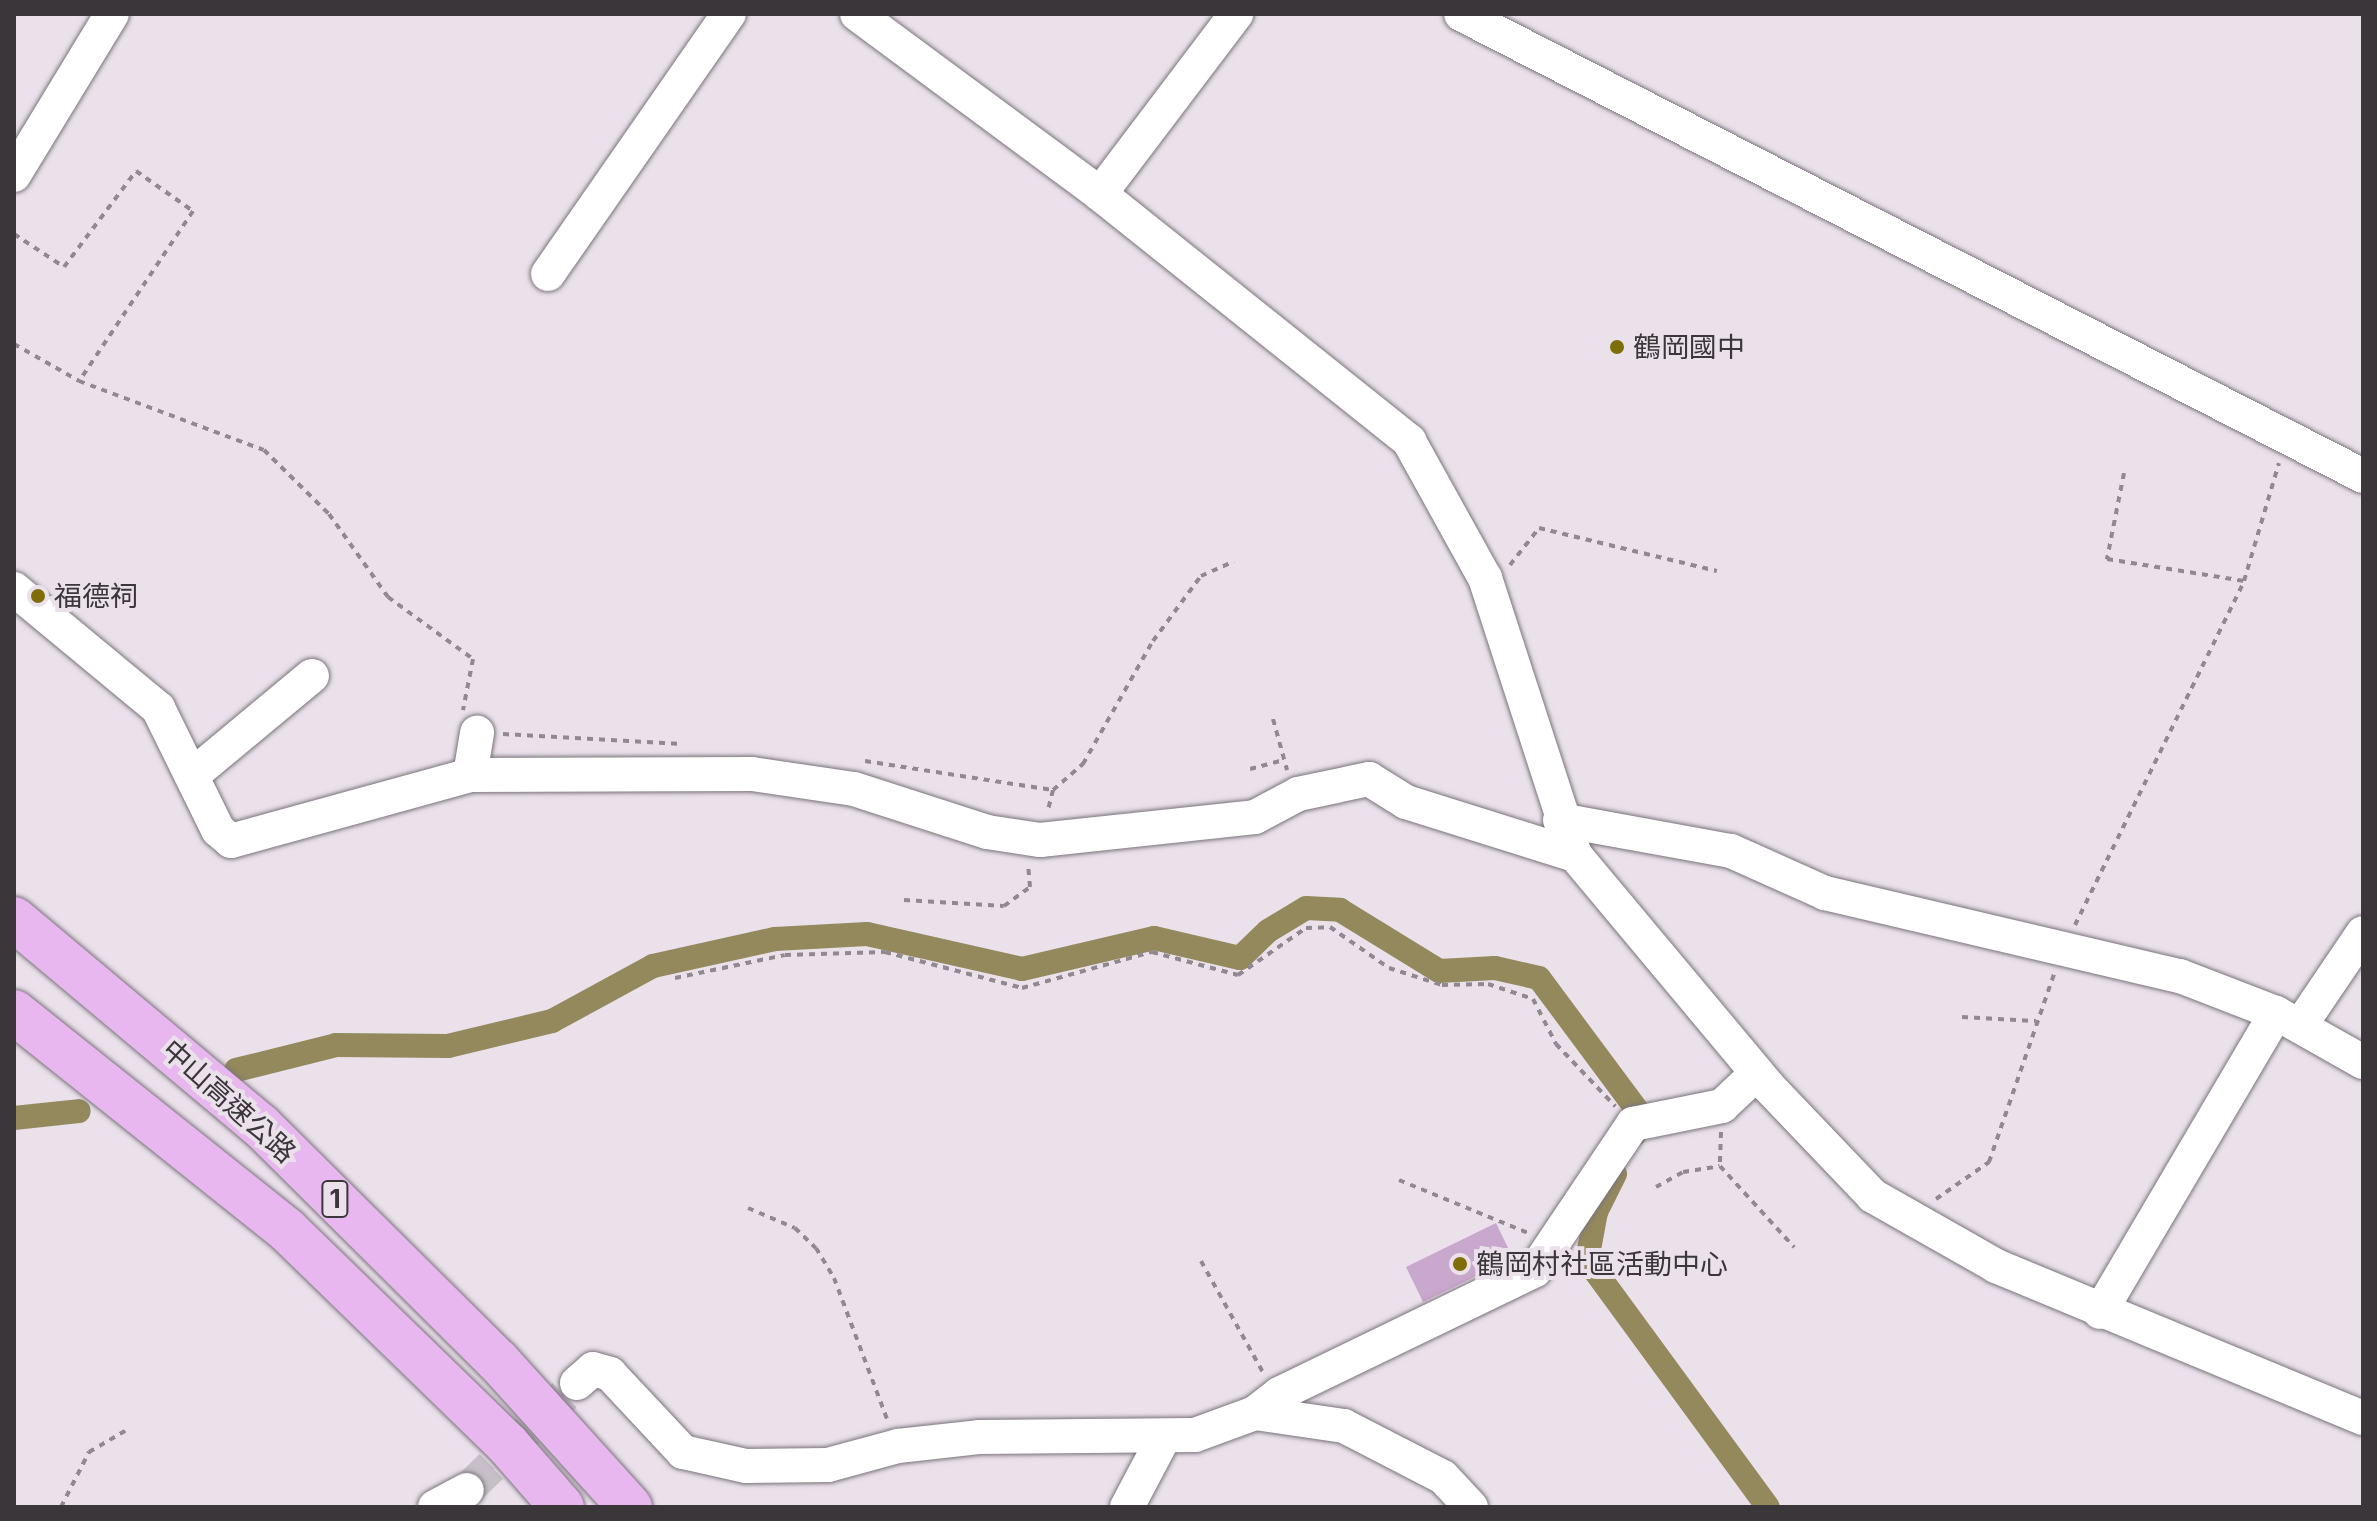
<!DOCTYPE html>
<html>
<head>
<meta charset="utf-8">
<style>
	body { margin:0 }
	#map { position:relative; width:2377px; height:1521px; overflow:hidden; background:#eae1eb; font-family:Inter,"Noto Sans TC",sans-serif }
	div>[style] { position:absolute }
	.canal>* { height:24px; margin:-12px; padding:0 12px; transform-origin:12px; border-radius:12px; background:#93895d }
	.building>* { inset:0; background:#c9a8cd }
	.minor-tunnel>* { height:34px; margin-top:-17px; transform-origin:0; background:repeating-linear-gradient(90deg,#c7bfc8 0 34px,transparent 0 51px) }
	.path>* { height:4px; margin-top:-2px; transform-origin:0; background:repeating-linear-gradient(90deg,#908990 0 6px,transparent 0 12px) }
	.roads { filter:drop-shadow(0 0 2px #7a737b) drop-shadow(0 0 2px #7a737b) }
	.minor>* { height:34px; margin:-17px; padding:0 17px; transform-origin:17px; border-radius:17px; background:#fff }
	.highway>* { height:44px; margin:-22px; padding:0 22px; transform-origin:22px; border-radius:22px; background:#e9b7ef }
	.dots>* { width:22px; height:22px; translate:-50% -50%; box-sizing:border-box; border:4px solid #eae1eb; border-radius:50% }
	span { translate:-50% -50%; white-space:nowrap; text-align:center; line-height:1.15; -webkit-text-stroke:8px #eae1eb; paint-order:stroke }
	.shield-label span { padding:2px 6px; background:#eae1eb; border:2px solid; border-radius:6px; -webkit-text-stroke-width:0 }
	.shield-label { font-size:26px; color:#3a363a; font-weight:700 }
	.poi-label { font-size:28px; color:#3a363a }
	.left { translate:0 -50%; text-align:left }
	.street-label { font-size:28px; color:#3a363a }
	.frame { position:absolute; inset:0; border:16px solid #3a363a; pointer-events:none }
</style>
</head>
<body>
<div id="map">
	<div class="canal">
		<div style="left:236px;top:1070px;width:103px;rotate:-14deg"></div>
		<div style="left:336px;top:1045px;width:112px;rotate:0.5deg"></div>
		<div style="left:448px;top:1046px;width:107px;rotate:-13.5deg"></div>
		<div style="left:552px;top:1021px;width:115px;rotate:-28.6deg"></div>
		<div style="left:653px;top:966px;width:125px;rotate:-12.5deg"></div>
		<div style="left:775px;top:939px;width:92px;rotate:-3.1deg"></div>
		<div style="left:867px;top:934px;width:159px;rotate:12.7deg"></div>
		<div style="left:1022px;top:969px;width:136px;rotate:-13.2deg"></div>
		<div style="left:1154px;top:938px;width:88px;rotate:13.1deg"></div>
		<div style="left:1240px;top:958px;width:39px;rotate:-44deg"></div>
		<div style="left:1268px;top:931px;width:44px;rotate:-31.2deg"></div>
		<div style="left:1306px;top:908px;width:34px;rotate:3deg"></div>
		<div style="left:1340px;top:910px;width:116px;rotate:31.6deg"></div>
		<div style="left:1439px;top:971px;width:56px;rotate:-3.1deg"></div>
		<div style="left:1495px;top:968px;width:45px;rotate:12.8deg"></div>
		<div style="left:1539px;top:978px;width:174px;rotate:53.4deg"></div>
		<div style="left:1643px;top:1118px;width:18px;rotate:117deg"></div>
		<div style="left:14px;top:1118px;width:65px;rotate:-6.1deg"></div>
		<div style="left:1615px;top:1174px;width:42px;rotate:116.6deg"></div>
		<div style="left:1596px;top:1212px;width:49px;rotate:100.6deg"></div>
		<div style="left:1587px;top:1260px;width:306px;rotate:53.8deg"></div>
	</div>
	<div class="building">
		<div style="clip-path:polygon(1496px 1223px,1513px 1258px,1423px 1302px,1406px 1267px)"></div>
	</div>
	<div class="minor-tunnel">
		<div style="left:467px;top:1490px;width:153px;rotate:-44.2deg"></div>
	</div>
	<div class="path">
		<div style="left:14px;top:234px;width:60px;rotate:33.4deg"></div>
		<div style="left:64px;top:267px;width:120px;rotate:-53.1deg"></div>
		<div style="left:136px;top:171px;width:70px;rotate:35.1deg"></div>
		<div style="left:193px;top:211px;width:205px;rotate:123.8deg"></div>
		<div style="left:14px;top:344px;width:75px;rotate:29.6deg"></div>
		<div style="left:79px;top:381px;width:197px;rotate:20.5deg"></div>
		<div style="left:264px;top:450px;width:91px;rotate:44.6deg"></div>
		<div style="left:329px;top:514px;width:102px;rotate:54.6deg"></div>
		<div style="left:388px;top:597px;width:105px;rotate:36.1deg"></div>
		<div style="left:473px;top:659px;width:52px;rotate:101.1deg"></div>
		<div style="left:2124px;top:473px;width:88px;rotate:101.2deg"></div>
		<div style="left:2107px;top:559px;width:139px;rotate:9.1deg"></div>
		<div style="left:1510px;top:565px;width:47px;rotate:-51.9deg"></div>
		<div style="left:1539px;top:528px;width:183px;rotate:13.6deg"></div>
		<div style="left:1273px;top:719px;width:53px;rotate:74.6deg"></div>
		<div style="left:503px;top:734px;width:179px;rotate:3.2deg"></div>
		<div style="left:865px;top:761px;width:190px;rotate:8.8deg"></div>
		<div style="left:1053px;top:790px;width:21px;rotate:104deg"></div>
		<div style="left:1250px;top:769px;width:34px;rotate:-15deg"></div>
		<div style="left:1053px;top:790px;width:40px;rotate:-41deg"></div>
		<div style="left:1083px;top:764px;width:142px;rotate:-60.4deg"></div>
		<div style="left:1153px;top:641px;width:81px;rotate:-53.6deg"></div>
		<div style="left:1201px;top:576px;width:36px;rotate:-24deg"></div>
		<div style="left:904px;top:900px;width:100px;rotate:3.4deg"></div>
		<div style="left:1004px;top:906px;width:32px;rotate:-36deg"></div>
		<div style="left:1030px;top:887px;width:23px;rotate:-95deg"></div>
		<div style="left:2075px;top:925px;width:383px;rotate:-63.8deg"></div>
		<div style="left:2244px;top:581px;width:123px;rotate:-73.5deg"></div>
		<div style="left:675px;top:978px;width:112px;rotate:-11.8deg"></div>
		<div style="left:785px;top:955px;width:100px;rotate:-1.7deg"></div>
		<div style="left:885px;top:952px;width:142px;rotate:14.7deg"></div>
		<div style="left:1022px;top:988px;width:135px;rotate:-15.5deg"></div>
		<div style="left:1152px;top:952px;width:89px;rotate:15deg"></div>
		<div style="left:1238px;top:975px;width:83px;rotate:-34.7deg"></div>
		<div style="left:1306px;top:928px;width:24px;rotate:-2deg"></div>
		<div style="left:1330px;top:927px;width:72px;rotate:34.8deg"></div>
		<div style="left:1389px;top:968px;width:56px;rotate:17.8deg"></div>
		<div style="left:1442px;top:985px;width:46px;rotate:-1.2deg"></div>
		<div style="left:1488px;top:984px;width:47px;rotate:18.4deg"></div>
		<div style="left:1533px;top:999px;width:51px;rotate:62.9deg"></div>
		<div style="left:1556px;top:1044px;width:86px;rotate:46.4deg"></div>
		<div style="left:1962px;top:1017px;width:74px;rotate:3.1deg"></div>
		<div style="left:1721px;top:1132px;width:34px;rotate:92deg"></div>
		<div style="left:1720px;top:1166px;width:110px;rotate:47.6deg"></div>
		<div style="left:1399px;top:1180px;width:139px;rotate:22.3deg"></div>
		<div style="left:1656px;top:1187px;width:31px;rotate:-29deg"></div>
		<div style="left:1683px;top:1172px;width:37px;rotate:-9deg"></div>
		<div style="left:1936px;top:1199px;width:65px;rotate:-34.9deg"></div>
		<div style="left:1989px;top:1162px;width:199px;rotate:-70.9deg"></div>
		<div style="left:748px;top:1208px;width:51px;rotate:23.1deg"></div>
		<div style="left:795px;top:1228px;width:29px;rotate:44deg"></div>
		<div style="left:816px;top:1248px;width:35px;rotate:59deg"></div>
		<div style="left:834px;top:1278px;width:154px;rotate:69.4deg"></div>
		<div style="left:1201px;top:1261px;width:129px;rotate:60.9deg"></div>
		<div style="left:61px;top:1507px;width:62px;rotate:-63deg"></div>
		<div style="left:89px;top:1452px;width:42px;rotate:-30.3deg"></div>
	</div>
	<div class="roads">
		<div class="minor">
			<div style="left:857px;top:14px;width:302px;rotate:36.5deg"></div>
			<div style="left:1100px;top:194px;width:396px;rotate:38.6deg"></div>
			<div style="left:1409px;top:441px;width:157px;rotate:61deg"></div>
			<div style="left:1485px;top:578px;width:291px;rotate:72deg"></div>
			<div style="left:1575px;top:855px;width:300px;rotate:50.1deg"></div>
			<div style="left:1767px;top:1085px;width:153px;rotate:46.3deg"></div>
			<div style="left:1873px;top:1196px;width:142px;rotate:29.6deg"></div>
			<div style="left:1996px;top:1266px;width:397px;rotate:22.5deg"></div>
			<div style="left:1461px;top:14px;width:1013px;rotate:27.12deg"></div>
			<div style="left:14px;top:175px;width:188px;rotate:-58.7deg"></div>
			<div style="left:1100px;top:194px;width:226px;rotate:-52.9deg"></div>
			<div style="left:548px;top:274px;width:317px;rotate:-55.2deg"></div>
			<div style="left:14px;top:589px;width:187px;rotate:39.6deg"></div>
			<div style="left:158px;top:708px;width:136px;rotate:63.8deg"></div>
			<div style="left:218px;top:830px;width:17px;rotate:40deg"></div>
			<div style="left:231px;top:841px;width:248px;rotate:-15.4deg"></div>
			<div style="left:470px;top:775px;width:43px;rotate:-80.5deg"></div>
			<div style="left:195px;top:773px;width:152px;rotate:-39.7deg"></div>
			<div style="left:470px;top:775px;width:282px;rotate:-0.2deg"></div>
			<div style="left:752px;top:774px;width:103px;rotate:8.4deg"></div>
			<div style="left:854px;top:789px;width:140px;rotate:17.9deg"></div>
			<div style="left:987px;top:832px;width:54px;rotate:8.6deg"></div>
			<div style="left:1040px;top:840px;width:216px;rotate:-6.1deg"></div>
			<div style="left:1255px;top:817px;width:49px;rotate:-28.1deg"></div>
			<div style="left:1298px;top:794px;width:73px;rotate:-11.9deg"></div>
			<div style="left:1369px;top:779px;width:44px;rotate:31.9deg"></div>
			<div style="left:1406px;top:802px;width:177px;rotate:17.4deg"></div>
			<div style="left:1560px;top:820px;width:174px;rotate:10.3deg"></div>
			<div style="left:1731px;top:851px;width:103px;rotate:24.1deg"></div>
			<div style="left:1825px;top:893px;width:365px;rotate:13.2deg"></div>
			<div style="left:2180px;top:976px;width:103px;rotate:21.1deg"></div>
			<div style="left:2276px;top:1013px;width:100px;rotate:29.4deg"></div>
			<div style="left:2300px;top:1026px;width:112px;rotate:-55.9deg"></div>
			<div style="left:2100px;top:1312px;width:347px;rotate:-59.5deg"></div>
			<div style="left:577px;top:1383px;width:21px;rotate:-41deg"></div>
			<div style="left:593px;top:1369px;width:18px;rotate:16deg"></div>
			<div style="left:610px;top:1374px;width:107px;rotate:46.9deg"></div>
			<div style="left:683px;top:1452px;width:65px;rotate:12.5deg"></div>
			<div style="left:746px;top:1466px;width:82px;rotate:-0.7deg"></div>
			<div style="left:828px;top:1465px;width:73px;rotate:-15.2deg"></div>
			<div style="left:898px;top:1446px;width:81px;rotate:-6.3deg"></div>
			<div style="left:979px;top:1437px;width:216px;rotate:-0.5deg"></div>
			<div style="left:1195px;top:1435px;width:64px;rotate:-20.1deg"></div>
			<div style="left:1255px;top:1413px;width:31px;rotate:-38deg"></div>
			<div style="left:1279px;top:1394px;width:284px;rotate:-25.8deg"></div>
			<div style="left:1535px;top:1270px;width:176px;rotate:-56.1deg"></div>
			<div style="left:1633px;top:1124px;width:91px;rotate:-11.4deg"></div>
			<div style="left:1722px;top:1106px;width:48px;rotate:-43.3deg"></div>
			<div style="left:1255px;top:1413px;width:90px;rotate:8.3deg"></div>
			<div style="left:1344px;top:1426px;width:111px;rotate:27.3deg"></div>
			<div style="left:1443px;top:1477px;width:41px;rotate:47deg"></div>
			<div style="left:435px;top:1507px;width:36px;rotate:-28deg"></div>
			<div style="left:1127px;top:1507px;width:79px;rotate:-62.1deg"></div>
		</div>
		<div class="highway">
			<div style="left:14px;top:919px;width:322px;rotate:40deg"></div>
			<div style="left:261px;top:1126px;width:334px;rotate:44.8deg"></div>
			<div style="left:498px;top:1361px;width:197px;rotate:47.9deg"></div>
			<div style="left:14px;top:1012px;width:349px;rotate:38.6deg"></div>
			<div style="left:287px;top:1230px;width:308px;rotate:44.2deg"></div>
			<div style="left:508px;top:1445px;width:82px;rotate:48.9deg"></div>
		</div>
	</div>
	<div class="dots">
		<div style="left:1617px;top:347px;background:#7f6d08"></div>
		<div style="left:38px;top:596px;background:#7f6d08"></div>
		<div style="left:1460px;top:1264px;background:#7f6d08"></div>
	</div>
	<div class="shield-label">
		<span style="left:335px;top:1199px">1</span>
	</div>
	<div class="poi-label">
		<span class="left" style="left:1633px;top:347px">鶴岡國中</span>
		<span class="left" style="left:54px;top:596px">福德祠</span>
		<span class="left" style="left:1476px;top:1264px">鶴岡村社區活動中心</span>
	</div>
	<div class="street-label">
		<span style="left:229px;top:1101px;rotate:42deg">中山高速公路</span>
	</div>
	<div class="frame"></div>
</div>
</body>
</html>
